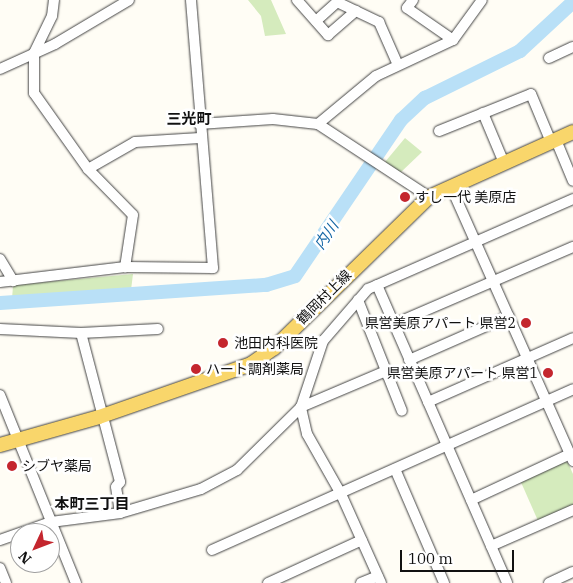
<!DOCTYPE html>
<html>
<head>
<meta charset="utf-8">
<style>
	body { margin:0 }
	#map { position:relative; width:573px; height:583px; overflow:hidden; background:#fffdf5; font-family:"IBM Plex Serif","Noto Sans JP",serif }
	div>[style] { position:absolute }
	.green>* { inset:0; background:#d5ebbd }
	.river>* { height:14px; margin:-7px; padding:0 7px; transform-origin:7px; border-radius:7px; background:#b9e0f7 }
	.roads { filter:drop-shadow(0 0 1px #444) drop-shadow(0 0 1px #444) }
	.minor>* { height:10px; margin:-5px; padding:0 5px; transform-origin:5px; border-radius:5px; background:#fff }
	.major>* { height:14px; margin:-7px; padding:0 7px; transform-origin:7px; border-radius:7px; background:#f9d66b }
	.dots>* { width:14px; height:14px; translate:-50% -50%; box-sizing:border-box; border:2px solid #fff; border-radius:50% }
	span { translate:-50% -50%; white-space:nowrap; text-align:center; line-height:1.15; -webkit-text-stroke:5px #fff; paint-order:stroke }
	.poi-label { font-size:14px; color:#111 }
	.left { translate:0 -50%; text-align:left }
	.right { translate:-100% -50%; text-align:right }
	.street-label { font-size:14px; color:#111 }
	.neighbourhood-label { font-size:15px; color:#111; font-weight:700 }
	.water-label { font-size:15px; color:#1768a6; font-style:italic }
	.north { position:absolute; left:10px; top:523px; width:50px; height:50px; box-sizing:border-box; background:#fff; border:1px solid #a0a0a0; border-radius:50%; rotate:227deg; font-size:14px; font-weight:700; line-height:20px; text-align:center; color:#111 }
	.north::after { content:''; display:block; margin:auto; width:18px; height:22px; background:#c4262e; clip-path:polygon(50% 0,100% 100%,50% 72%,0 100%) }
	.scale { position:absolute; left:400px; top:550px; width:114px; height:22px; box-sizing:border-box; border:2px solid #111; border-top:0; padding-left:6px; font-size:15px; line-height:18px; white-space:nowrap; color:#111; -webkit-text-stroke:4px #fff; paint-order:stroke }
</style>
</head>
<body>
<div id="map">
	<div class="green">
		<div style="clip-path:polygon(248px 0,271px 0,286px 34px,265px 36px,261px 16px)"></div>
		<div style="clip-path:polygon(405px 138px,422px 152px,399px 174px,385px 162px)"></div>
		<div style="clip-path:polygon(133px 274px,131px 290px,12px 300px,13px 285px)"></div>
		<div style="clip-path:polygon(561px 460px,568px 463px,573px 474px,573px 508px,539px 523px,520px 480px)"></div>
	</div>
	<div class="river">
		<div style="left:0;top:303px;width:267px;rotate:-3.9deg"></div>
		<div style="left:266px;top:285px;width:30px;rotate:-17deg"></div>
		<div style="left:295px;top:276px;width:189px;rotate:-55.8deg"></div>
		<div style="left:401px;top:120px;width:33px;rotate:-43deg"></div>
		<div style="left:425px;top:98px;width:106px;rotate:-26.3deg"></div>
		<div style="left:520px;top:51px;width:72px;rotate:-42.8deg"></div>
	</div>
	<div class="roads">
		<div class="minor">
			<div style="left:54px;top:0;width:16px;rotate:97deg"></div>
			<div style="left:52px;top:16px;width:41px;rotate:115.9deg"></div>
			<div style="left:34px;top:53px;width:40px;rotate:90deg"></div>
			<div style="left:34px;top:93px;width:93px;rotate:54.6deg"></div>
			<div style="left:88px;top:169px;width:64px;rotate:45.6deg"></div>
			<div style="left:133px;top:215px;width:53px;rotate:98.7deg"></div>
			<div style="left:297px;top:0;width:47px;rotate:48.5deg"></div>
			<div style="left:328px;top:35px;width:37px;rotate:-41deg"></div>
			<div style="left:413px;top:0;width:10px;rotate:127deg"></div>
			<div style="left:407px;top:8px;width:56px;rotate:34.8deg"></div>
			<div style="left:337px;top:2px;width:47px;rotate:25.5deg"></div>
			<div style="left:379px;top:22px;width:47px;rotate:66.2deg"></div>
			<div style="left:316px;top:21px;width:31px;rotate:-42deg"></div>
			<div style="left:549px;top:58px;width:26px;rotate:-25deg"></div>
			<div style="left:0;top:69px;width:60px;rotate:-24.4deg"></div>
			<div style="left:55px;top:44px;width:86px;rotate:-30.7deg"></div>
			<div style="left:483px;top:113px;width:54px;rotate:67.2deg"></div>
			<div style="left:199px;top:124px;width:74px;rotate:-3.9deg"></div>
			<div style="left:273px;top:119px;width:45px;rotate:6.3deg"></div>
			<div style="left:318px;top:124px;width:133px;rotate:33.3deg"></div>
			<div style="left:318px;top:124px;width:75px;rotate:-39.6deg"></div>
			<div style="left:376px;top:76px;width:85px;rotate:-25.1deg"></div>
			<div style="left:453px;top:40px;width:49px;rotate:-54.1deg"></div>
			<div style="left:439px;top:131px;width:99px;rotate:-21.9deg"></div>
			<div style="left:531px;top:94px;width:52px;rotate:67.4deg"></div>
			<div style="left:556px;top:140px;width:44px;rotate:67.5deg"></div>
			<div style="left:88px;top:169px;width:54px;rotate:-29.9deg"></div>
			<div style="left:135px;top:142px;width:65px;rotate:-3.5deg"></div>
			<div style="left:451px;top:187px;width:300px;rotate:66deg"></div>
			<div style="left:0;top:259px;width:26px;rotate:59deg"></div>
			<div style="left:0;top:282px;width:126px;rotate:-6.8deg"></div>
			<div style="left:125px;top:267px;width:88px;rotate:0.7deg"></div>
			<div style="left:213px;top:268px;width:269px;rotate:-94.7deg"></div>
			<div style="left:377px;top:285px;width:325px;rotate:66.4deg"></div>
			<div style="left:358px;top:300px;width:119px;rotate:68.4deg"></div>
			<div style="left:394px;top:324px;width:195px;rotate:-23.3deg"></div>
			<div style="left:0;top:329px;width:81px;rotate:2.8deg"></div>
			<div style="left:81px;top:333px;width:77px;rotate:-3deg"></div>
			<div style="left:81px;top:333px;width:154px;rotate:75.3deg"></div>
			<div style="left:120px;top:482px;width:6px;rotate:129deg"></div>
			<div style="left:116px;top:487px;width:26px;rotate:81deg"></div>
			<div style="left:409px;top:360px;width:109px;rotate:-23.7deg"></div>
			<div style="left:0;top:395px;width:203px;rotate:68deg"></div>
			<div style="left:428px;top:402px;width:158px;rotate:-23.8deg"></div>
			<div style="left:395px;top:469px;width:124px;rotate:66.7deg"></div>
			<div style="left:471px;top:500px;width:109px;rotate:-24.9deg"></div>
			<div style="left:0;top:540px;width:54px;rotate:-19.4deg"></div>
			<div style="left:51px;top:522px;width:70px;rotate:-7.4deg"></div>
			<div style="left:120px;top:513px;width:84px;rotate:-16.5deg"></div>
			<div style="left:201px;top:489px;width:41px;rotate:-27.8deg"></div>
			<div style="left:237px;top:470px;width:90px;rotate:-44.5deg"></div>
			<div style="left:301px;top:407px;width:92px;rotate:-23deg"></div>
			<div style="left:491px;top:546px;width:90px;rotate:-23.7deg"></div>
			<div style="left:212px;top:550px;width:395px;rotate:-24deg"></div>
			<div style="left:0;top:568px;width:16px;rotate:68deg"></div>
			<div style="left:268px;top:583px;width:103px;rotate:-24.6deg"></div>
			<div style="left:361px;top:583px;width:18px;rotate:-22deg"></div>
			<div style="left:381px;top:583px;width:98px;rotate:-114.2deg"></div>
			<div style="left:341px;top:494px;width:69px;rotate:-119.5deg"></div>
			<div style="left:307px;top:434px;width:28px;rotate:-103deg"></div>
			<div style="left:301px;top:407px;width:70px;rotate:-71.6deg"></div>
			<div style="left:323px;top:341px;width:69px;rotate:-49.1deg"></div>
			<div style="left:368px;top:289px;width:224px;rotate:-23.7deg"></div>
			<div style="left:549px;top:583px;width:26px;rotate:-25deg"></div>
		</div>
		<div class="major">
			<div style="left:0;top:445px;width:103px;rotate:-15.8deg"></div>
			<div style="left:99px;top:417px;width:161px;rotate:-19.2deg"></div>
			<div style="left:251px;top:364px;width:28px;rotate:-35deg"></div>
			<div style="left:274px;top:348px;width:216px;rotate:-44.3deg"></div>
			<div style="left:429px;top:197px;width:158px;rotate:-24.3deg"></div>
		</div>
	</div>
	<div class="dots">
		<div style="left:405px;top:197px;background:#c4262e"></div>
		<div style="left:526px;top:323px;background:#c4262e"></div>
		<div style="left:223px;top:343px;background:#c4262e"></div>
		<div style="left:196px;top:369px;background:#c4262e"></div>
		<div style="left:548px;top:373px;background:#c4262e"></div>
		<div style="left:12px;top:466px;background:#c4262e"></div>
	</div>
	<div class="poi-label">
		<span class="left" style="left:415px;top:197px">すし一代 美原店</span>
		<span class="right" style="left:516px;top:323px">県営美原アパート 県営2</span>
		<span class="left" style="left:234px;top:343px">池田内科医院</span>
		<span class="left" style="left:206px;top:369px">ハート調剤薬局</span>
		<span class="right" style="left:538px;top:373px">県営美原アパート 県営1</span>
		<span class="left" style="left:22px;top:466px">シブヤ薬局</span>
	</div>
	<div class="street-label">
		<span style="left:324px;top:297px;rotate:-45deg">鶴岡村上線</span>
	</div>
	<div class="neighbourhood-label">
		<span style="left:189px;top:119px">三光町</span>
		<span style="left:92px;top:504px">本町三丁目</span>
	</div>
	<div class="water-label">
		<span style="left:326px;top:235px;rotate:-56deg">内川</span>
	</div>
	<div class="north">N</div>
	<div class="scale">100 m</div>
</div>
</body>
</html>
